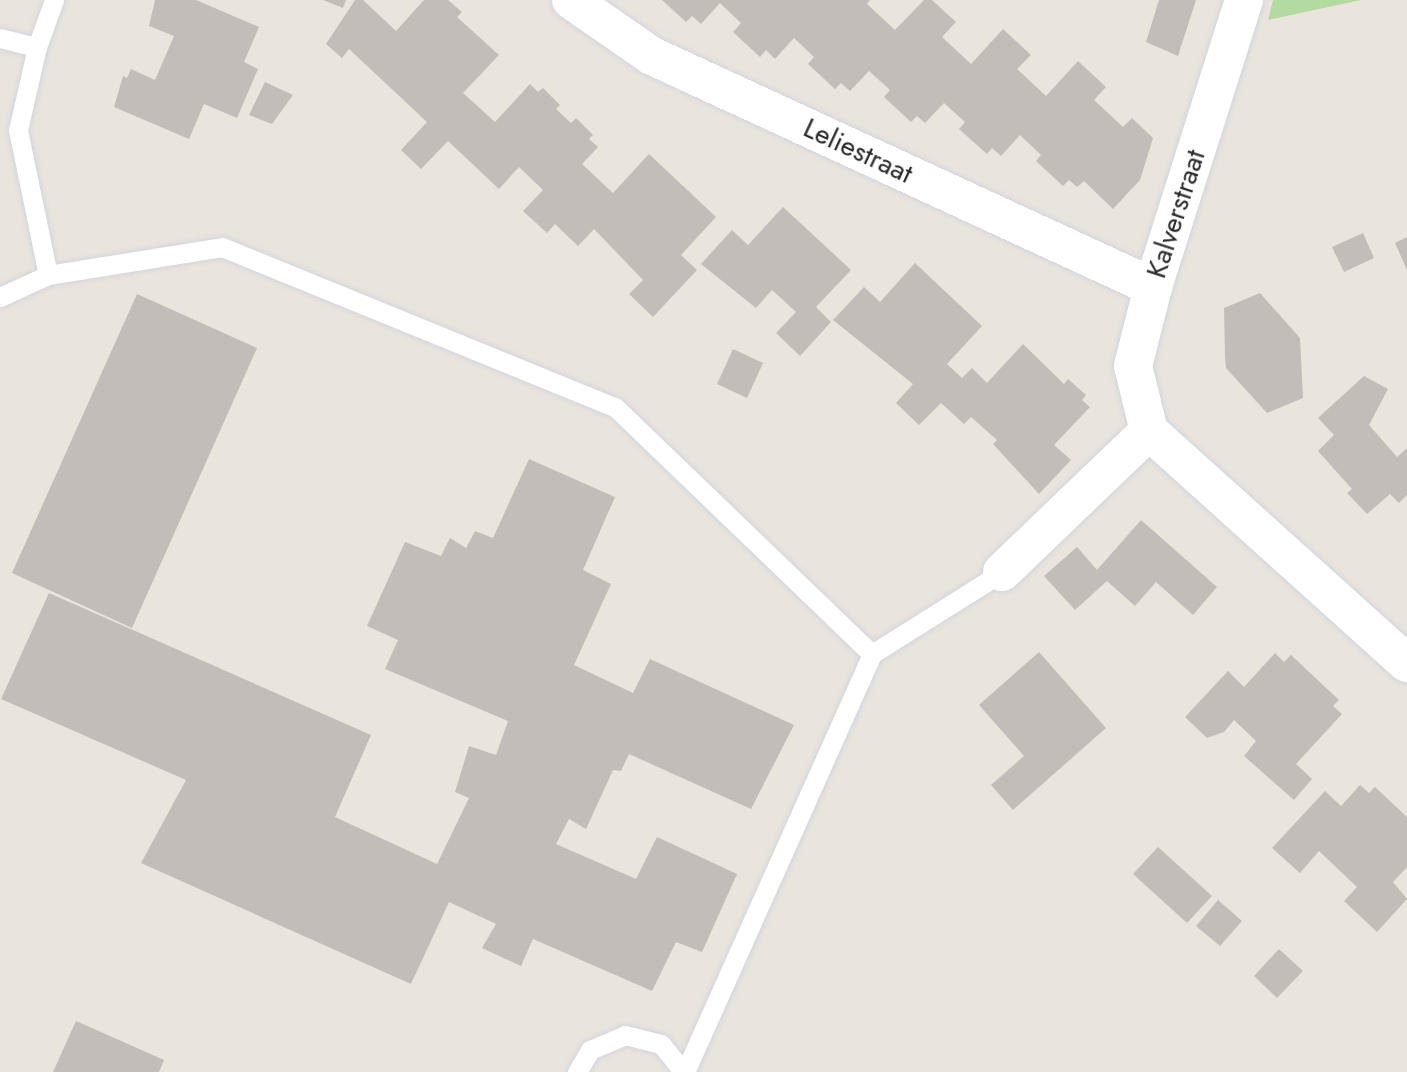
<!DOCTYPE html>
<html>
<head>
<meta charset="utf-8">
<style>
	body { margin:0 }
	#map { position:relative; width:1407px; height:1072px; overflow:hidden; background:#e9e4dc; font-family:Jost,sans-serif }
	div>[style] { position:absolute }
	.green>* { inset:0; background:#b3da9f }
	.building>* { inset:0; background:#c2bdb9 }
	.roads { filter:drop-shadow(0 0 2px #d2d4e0) drop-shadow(0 0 2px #d2d4e0) }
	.service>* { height:19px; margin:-9.5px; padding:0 9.5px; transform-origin:9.5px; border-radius:9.5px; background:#fff }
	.minor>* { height:38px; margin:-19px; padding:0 19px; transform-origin:19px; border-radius:19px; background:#fff }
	span { translate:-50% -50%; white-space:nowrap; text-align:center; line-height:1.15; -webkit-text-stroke:7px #fff; paint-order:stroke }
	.street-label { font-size:28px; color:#292929 }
</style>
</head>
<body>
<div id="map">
	<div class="green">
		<div style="clip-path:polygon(1273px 0,1361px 0,1268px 20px)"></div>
	</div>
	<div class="building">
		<div style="clip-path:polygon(155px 0,196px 0,259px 27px,244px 62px,258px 69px,237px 118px,204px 104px,189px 139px,114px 107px,123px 76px,127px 78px,131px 69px,155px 80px,174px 36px,149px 26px)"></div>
		<div style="clip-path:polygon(323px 0,346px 0,343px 8px)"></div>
		<div style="clip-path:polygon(355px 0,363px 0,396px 31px,424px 0,448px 0,462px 12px,457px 17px,499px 55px,463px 93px,495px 122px,530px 84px,538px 92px,543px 88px,560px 105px,556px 109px,571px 123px,576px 118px,593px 135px,589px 139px,598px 147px,582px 164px,613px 193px,649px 154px,716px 217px,681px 255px,697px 270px,653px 317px,629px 294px,643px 280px,594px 229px,578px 246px,555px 224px,547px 233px,523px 211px,543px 190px,519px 167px,499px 189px,448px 141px,421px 169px,401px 150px,427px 122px,349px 49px,342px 58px,326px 44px)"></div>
		<div style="clip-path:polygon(662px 0,870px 0,867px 4px,895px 30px,924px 0,932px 0,956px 22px,942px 37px,971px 64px,1003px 29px,1031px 55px,1017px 69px,1046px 96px,1078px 61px,1106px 87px,1094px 100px,1123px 127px,1132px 118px,1153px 138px,1140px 180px,1113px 209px,1084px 181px,1077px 187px,1069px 180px,1063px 186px,1036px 161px,1041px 155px,1020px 135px,1001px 156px,992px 148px,987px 154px,959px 129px,965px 122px,944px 103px,925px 123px,917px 116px,911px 122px,884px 97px,890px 90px,869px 71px,850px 91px,841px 83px,835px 89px,808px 64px,814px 57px,794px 38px,775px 59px,766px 50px,760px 57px,733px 32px,741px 23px,720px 3px,701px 24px,692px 16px,686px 22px)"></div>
		<div style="clip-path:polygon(1159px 0,1196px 0,1178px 56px,1146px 42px)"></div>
		<div style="clip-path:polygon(265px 82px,293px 95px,272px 124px,249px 115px)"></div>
		<div style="clip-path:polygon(783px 207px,851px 270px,816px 307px,831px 322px,800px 356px,776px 333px,796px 312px,772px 290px,756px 308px,701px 264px,732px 230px,748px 245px)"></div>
		<div style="clip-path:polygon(1363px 233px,1374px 258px,1344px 272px,1332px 247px)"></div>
		<div style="clip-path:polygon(1407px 237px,1407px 270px,1395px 243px)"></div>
		<div style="clip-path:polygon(915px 263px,982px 326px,947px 364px,962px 378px,972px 368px,987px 383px,1023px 344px,1064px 384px,1068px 379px,1086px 395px,1082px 400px,1090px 407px,1054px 445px,1071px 460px,1039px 494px,993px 444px,997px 440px,971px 417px,964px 424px,941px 403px,919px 425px,896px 403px,913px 384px,833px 320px,864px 287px,880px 302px)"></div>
		<div style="clip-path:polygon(1260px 293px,1300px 338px,1303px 398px,1267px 413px,1226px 368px,1225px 357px,1224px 308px)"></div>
		<div style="clip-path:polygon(137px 294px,257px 348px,132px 628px,12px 573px)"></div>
		<div style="clip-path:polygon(733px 349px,763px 363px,747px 398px,717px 384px)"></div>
		<div style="clip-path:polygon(1364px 376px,1388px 389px,1369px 425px,1397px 457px,1407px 448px,1407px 495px,1399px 503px,1390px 494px,1367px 514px,1347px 493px,1352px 489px,1318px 451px,1334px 435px,1318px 418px)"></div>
		<div style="clip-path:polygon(529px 459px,615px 497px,583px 570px,611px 584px,574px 665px,633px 693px,650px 659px,794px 725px,751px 809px,629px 754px,621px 771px,613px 770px,586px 829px,569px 819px,556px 844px,636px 879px,657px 837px,737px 874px,702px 952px,676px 942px,652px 991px,533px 939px,521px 966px,482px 948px,496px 924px,449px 902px,411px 984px,141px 863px,186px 780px,1px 699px,49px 593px,371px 735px,335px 817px,437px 864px,469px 798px,455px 792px,469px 746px,496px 755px,508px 721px,385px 669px,398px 640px,367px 626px,405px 542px,441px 556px,450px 538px,466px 548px,475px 531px,493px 538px)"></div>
		<div style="clip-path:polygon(1141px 520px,1217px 587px,1193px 615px,1156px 582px,1135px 606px,1107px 581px,1075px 610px,1044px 576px,1077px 547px,1097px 570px)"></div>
		<div style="clip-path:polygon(1039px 652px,1106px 728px,1013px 810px,991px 785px,1024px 756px,979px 705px)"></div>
		<div style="clip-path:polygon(1275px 653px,1284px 662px,1291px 655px,1339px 700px,1333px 706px,1342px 714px,1296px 764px,1312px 779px,1294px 800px,1244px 756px,1256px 741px,1234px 720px,1224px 732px,1207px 738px,1185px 717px,1228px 671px,1244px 687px)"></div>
		<div style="clip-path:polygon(1360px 785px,1369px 793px,1375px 787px,1407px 817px,1407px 867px,1393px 882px,1407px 899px,1377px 932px,1344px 901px,1357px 887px,1319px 851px,1300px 873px,1272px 848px,1325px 791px,1341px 806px)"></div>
		<div style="clip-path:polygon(1158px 847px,1212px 896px,1187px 923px,1133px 874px)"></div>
		<div style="clip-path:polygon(1218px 900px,1242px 921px,1220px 946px,1196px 926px)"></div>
		<div style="clip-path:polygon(1279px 949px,1303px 971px,1277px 998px,1254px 976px)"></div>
		<div style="clip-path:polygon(76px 1021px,164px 1060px,159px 1072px,53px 1072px)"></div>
	</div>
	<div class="roads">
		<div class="service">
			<div style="left:0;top:38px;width:38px;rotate:14deg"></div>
			<div style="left:48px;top:275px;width:176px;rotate:-9.1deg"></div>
			<div style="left:222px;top:247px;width:424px;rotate:22.2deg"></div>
			<div style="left:615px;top:407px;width:356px;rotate:43.9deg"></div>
			<div style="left:872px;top:654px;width:458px;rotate:114.1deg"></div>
			<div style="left:0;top:297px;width:53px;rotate:-24.6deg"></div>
			<div style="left:48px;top:275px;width:148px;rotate:-101.7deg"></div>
			<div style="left:18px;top:130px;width:85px;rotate:-77.1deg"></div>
			<div style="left:37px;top:47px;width:50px;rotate:-70.1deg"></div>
			<div style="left:872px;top:654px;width:154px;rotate:-32.2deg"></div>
			<div style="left:577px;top:1072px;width:26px;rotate:-59deg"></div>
			<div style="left:590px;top:1050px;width:38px;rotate:-23deg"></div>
			<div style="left:625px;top:1035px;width:37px;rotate:14deg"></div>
			<div style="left:661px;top:1044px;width:36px;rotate:51deg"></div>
		</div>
		<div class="minor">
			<div style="left:571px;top:0;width:98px;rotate:34.7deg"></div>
			<div style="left:652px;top:56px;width:552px;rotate:24.75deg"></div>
			<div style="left:1244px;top:0;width:301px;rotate:107.6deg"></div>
			<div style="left:1153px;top:287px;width:81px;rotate:104.2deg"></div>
			<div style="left:1133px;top:366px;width:67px;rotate:76.2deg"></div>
			<div style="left:1149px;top:431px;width:347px;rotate:42deg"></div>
			<div style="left:1002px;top:572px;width:204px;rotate:-43.8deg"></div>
		</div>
	</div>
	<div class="street-label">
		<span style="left:858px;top:151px;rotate:25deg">Leliestraat</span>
		<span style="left:1176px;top:214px;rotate:-72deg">Kalverstraat</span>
	</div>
</div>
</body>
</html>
